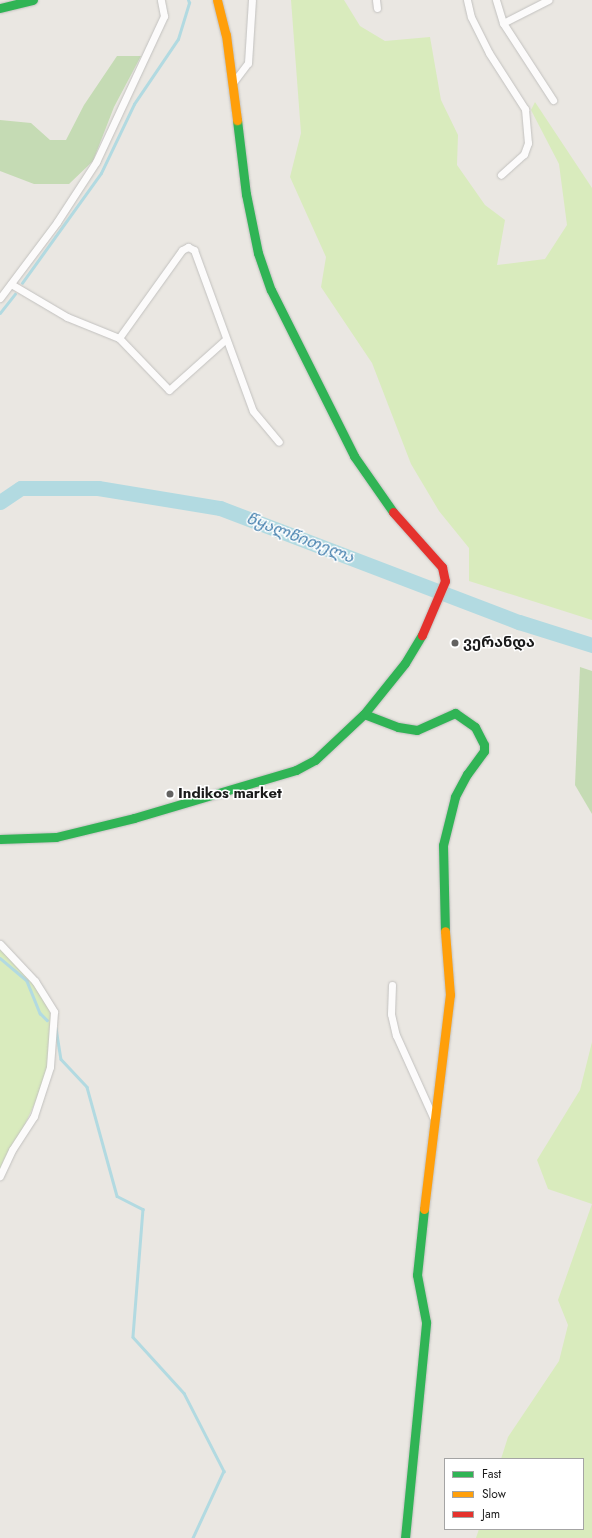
<!DOCTYPE html>
<html>
<head>
<meta charset="utf-8">
<style>
	body { margin:0 }
	#map { position:relative; width:592px; height:1538px; overflow:hidden; background:#eae7e2; font-family:Jost,"Noto Sans Georgian",sans-serif }
	div>[style] { position:absolute }
	.grass>* { inset:0; background:#d9ebbd }
	.forest>* { inset:0; background:#c5dbb4 }
	.stream>* { height:2.5px; margin:-1.25px; padding:0 1.25px; transform-origin:1.25px; border-radius:1.25px; background:#b2dae1 }
	.river>* { height:15px; margin:-7.5px; padding:0 7.5px; transform-origin:7.5px; border-radius:7.5px; background:#b2dae1 }
	.roads { filter:drop-shadow(0 0 1px #c2c1bf) drop-shadow(0 0 1px #c2c1bf) }
	.street>* { height:7px; margin:-3.5px; padding:0 3.5px; transform-origin:3.5px; border-radius:3.5px; background:#fcfbfb }
	.fast>* { height:9px; margin:-4.5px; padding:0 4.5px; transform-origin:4.5px; border-radius:4.5px; background:#30b455 }
	.slow>* { height:9px; margin:-4.5px; padding:0 4.5px; transform-origin:4.5px; border-radius:4.5px; background:#ff9f0a }
	.jam>* { height:9px; margin:-4.5px; padding:0 4.5px; transform-origin:4.5px; border-radius:4.5px; background:#e5322d }
	.dots>* { width:11px; height:11px; translate:-50% -50%; box-sizing:border-box; border:2px solid #fff; border-radius:50% }
	span { translate:-50% -50%; white-space:nowrap; text-align:center; line-height:1.15; -webkit-text-stroke:3px #fff; paint-order:stroke }
	.poi-label { font-size:15px; color:#1b1b1b; font-weight:700 }
	.left { translate:0 -50%; text-align:left }
	.water-label { font-size:16px; color:#3d7baa; font-style:italic }
	.legend { position:absolute; left:444px; top:1458px; width:140px; height:72px; box-sizing:border-box; background:#fff; border:1px solid #a4a4a4; margin:0; padding:5px 7px; list-style:none; font-size:12px; color:#1b1b1b }
	.legend li { display:flex; align-items:center; gap:8px; height:20px }
	.legend b { width:20px; border:1px solid #a4a4a4 }
</style>
</head>
<body>
<div id="map">
	<div class="grass">
		<div style="clip-path:polygon(291px 0,344px 0,360px 26px,385px 41px,430px 37px,441px 100px,458px 135px,457px 165px,485px 205px,505px 220px,497px 265px,545px 259px,567px 225px,559px 164px,531px 110px,535px 102px,592px 188px,592px 620px,469px 581px,469px 548px,439px 511px,411px 464px,372px 363px,321px 287px,326px 257px,290px 177px,301px 133px)"></div>
		<div style="clip-path:polygon(0 946px,34px 981px,49px 1009px,52px 1023px,52px 1066px,0 1178px)"></div>
		<div style="clip-path:polygon(592px 1042px,592px 1538px,476px 1538px,479px 1529px,583px 1529px,583px 1459px,501px 1459px,508px 1437px,559px 1361px,568px 1325px,558px 1300px,592px 1204px,548px 1189px,537px 1160px,580px 1090px)"></div>
	</div>
	<div class="forest">
		<div style="clip-path:polygon(117px 56px,141px 56px,114px 107px,93px 161px,69px 184px,34px 184px,0 171px,0 120px,31px 123px,50px 140px,66px 140px,84px 105px)"></div>
		<div style="clip-path:polygon(580px 667px,592px 671px,592px 814px,575px 785px)"></div>
	</div>
	<div class="stream">
		<div style="left:22px;top:283px;width:135px;rotate:-54.3deg"></div>
		<div style="left:101px;top:173px;width:76px;rotate:-64.4deg"></div>
		<div style="left:134px;top:104px;width:78px;rotate:-55.9deg"></div>
		<div style="left:178px;top:39px;width:38px;rotate:-73deg"></div>
		<div style="left:189px;top:3px;width:3px;rotate:-108deg"></div>
		<div style="left:0;top:313px;width:24px;rotate:-52deg"></div>
		<div style="left:0;top:958px;width:35px;rotate:40deg"></div>
		<div style="left:27px;top:981px;width:35px;rotate:68deg"></div>
		<div style="left:40px;top:1013px;width:10px;rotate:45deg"></div>
		<div style="left:56px;top:1028px;width:31px;rotate:81deg"></div>
		<div style="left:61px;top:1059px;width:38px;rotate:47deg"></div>
		<div style="left:87px;top:1087px;width:113px;rotate:74.6deg"></div>
		<div style="left:117px;top:1196px;width:29px;rotate:27deg"></div>
		<div style="left:143px;top:1209px;width:128px;rotate:94.5deg"></div>
		<div style="left:133px;top:1337px;width:76px;rotate:47.7deg"></div>
		<div style="left:184px;top:1393px;width:88px;rotate:62.9deg"></div>
		<div style="left:224px;top:1471px;width:74px;rotate:114.8deg"></div>
	</div>
	<div class="river">
		<div style="left:0;top:502px;width:25px;rotate:-34deg"></div>
		<div style="left:21px;top:488px;width:77px"></div>
		<div style="left:98px;top:488px;width:124px;rotate:9.3deg"></div>
		<div style="left:220px;top:508px;width:320px;rotate:20.9deg"></div>
		<div style="left:519px;top:622px;width:77px;rotate:17.5deg"></div>
	</div>
	<div class="roads">
		<div class="street">
			<div style="left:376px;top:0;width:8px;rotate:83deg"></div>
			<div style="left:467px;top:0;width:17px;rotate:77deg"></div>
			<div style="left:471px;top:17px;width:40px;rotate:63.4deg"></div>
			<div style="left:489px;top:53px;width:67px;rotate:57.3deg"></div>
			<div style="left:525px;top:109px;width:34px;rotate:85deg"></div>
			<div style="left:528px;top:143px;width:12px;rotate:110deg"></div>
			<div style="left:524px;top:154px;width:31px;rotate:138deg"></div>
			<div style="left:496px;top:0;width:24px;rotate:73deg"></div>
			<div style="left:503px;top:23px;width:92px;rotate:57deg"></div>
			<div style="left:503px;top:23px;width:51px;rotate:-27.1deg"></div>
			<div style="left:232px;top:84px;width:26px;rotate:-53deg"></div>
			<div style="left:248px;top:63px;width:63px;rotate:-86.4deg"></div>
			<div style="left:11px;top:284px;width:65px;rotate:30.5deg"></div>
			<div style="left:67px;top:317px;width:56px;rotate:22deg"></div>
			<div style="left:119px;top:338px;width:72px;rotate:46.1deg"></div>
			<div style="left:169px;top:390px;width:75px;rotate:-41.8deg"></div>
			<div style="left:0;top:298px;width:95px;rotate:-53.1deg"></div>
			<div style="left:57px;top:222px;width:72px;rotate:-57deg"></div>
			<div style="left:96px;top:162px;width:161px;rotate:-65deg"></div>
			<div style="left:164px;top:16px;width:16px;rotate:-101deg"></div>
			<div style="left:119px;top:338px;width:108px;rotate:-54.4deg"></div>
			<div style="left:182px;top:250px;width:7px;rotate:-27deg"></div>
			<div style="left:188px;top:247px;width:7px;rotate:27deg"></div>
			<div style="left:194px;top:250px;width:171px;rotate:69.9deg"></div>
			<div style="left:253px;top:411px;width:40px;rotate:50deg"></div>
			<div style="left:0;top:944px;width:51px;rotate:46.6deg"></div>
			<div style="left:35px;top:981px;width:36px;rotate:58deg"></div>
			<div style="left:54px;top:1012px;width:55px;rotate:94.2deg"></div>
			<div style="left:50px;top:1067px;width:52px;rotate:108.1deg"></div>
			<div style="left:34px;top:1116px;width:40px;rotate:122.9deg"></div>
			<div style="left:12px;top:1150px;width:29px;rotate:115deg"></div>
			<div style="left:392px;top:985px;width:29px;rotate:92deg"></div>
			<div style="left:391px;top:1014px;width:22px;rotate:77deg"></div>
			<div style="left:396px;top:1035px;width:90px;rotate:65.7deg"></div>
		</div>
		<div class="fast">
			<div style="left:0;top:8px;width:34px;rotate:-14deg"></div>
			<div style="left:237px;top:120px;width:75px;rotate:83.1deg"></div>
			<div style="left:246px;top:194px;width:60px;rotate:78.5deg"></div>
			<div style="left:258px;top:253px;width:39px;rotate:71deg"></div>
			<div style="left:271px;top:290px;width:186px;rotate:63.4deg"></div>
			<div style="left:354px;top:456px;width:68px;rotate:55.1deg"></div>
			<div style="left:364px;top:714px;width:36px;rotate:21deg"></div>
			<div style="left:398px;top:727px;width:19px;rotate:9deg"></div>
			<div style="left:417px;top:730px;width:42px;rotate:-24.1deg"></div>
			<div style="left:455px;top:713px;width:24px;rotate:35deg"></div>
			<div style="left:475px;top:727px;width:20px;rotate:63deg"></div>
			<div style="left:484px;top:745px;width:6px;rotate:90deg"></div>
			<div style="left:484px;top:751px;width:29px;rotate:126deg"></div>
			<div style="left:467px;top:774px;width:26px;rotate:118deg"></div>
			<div style="left:455px;top:797px;width:49px;rotate:104deg"></div>
			<div style="left:443px;top:845px;width:86px;rotate:88.7deg"></div>
			<div style="left:0;top:839px;width:56px;rotate:-2deg"></div>
			<div style="left:56px;top:837px;width:80px;rotate:-13.7deg"></div>
			<div style="left:134px;top:818px;width:169px;rotate:-16.5deg"></div>
			<div style="left:296px;top:770px;width:21px;rotate:-28deg"></div>
			<div style="left:315px;top:760px;width:67px;rotate:-43.2deg"></div>
			<div style="left:364px;top:714px;width:65px;rotate:-51.2deg"></div>
			<div style="left:405px;top:663px;width:33px;rotate:-59deg"></div>
			<div style="left:405px;top:1538px;width:217px;rotate:-84.4deg"></div>
			<div style="left:426px;top:1322px;width:48px;rotate:-100.8deg"></div>
			<div style="left:417px;top:1275px;width:66px;rotate:-83.9deg"></div>
		</div>
		<div class="slow">
			<div style="left:217px;top:0;width:36px;rotate:76deg"></div>
			<div style="left:226px;top:35px;width:86px;rotate:82.6deg"></div>
			<div style="left:424px;top:1209px;width:216px;rotate:-83.1deg"></div>
			<div style="left:450px;top:995px;width:64px;rotate:-94.5deg"></div>
		</div>
		<div class="jam">
			<div style="left:393px;top:512px;width:74px;rotate:48.3deg"></div>
			<div style="left:442px;top:567px;width:14px;rotate:78deg"></div>
			<div style="left:445px;top:581px;width:59px;rotate:113.1deg"></div>
		</div>
	</div>
	<div class="dots">
		<div style="left:455px;top:643px;background:#636261"></div>
		<div style="left:170px;top:794px;background:#636261"></div>
	</div>
	<div class="poi-label">
		<span class="left" style="left:463px;top:643px">ვერანდა</span>
		<span class="left" style="left:178px;top:794px">Indikos market</span>
	</div>
	<div class="water-label">
		<span style="left:300px;top:538px;rotate:21deg">წყალწითელა</span>
	</div>
	<ul class="legend">
	<li><b style="height:5px;background:#30b455"></b>Fast</li>
	<li><b style="height:5px;background:#ff9f0a"></b>Slow</li>
	<li><b style="height:5px;background:#e5322d"></b>Jam</li>
	</ul>
</div>
</body>
</html>
